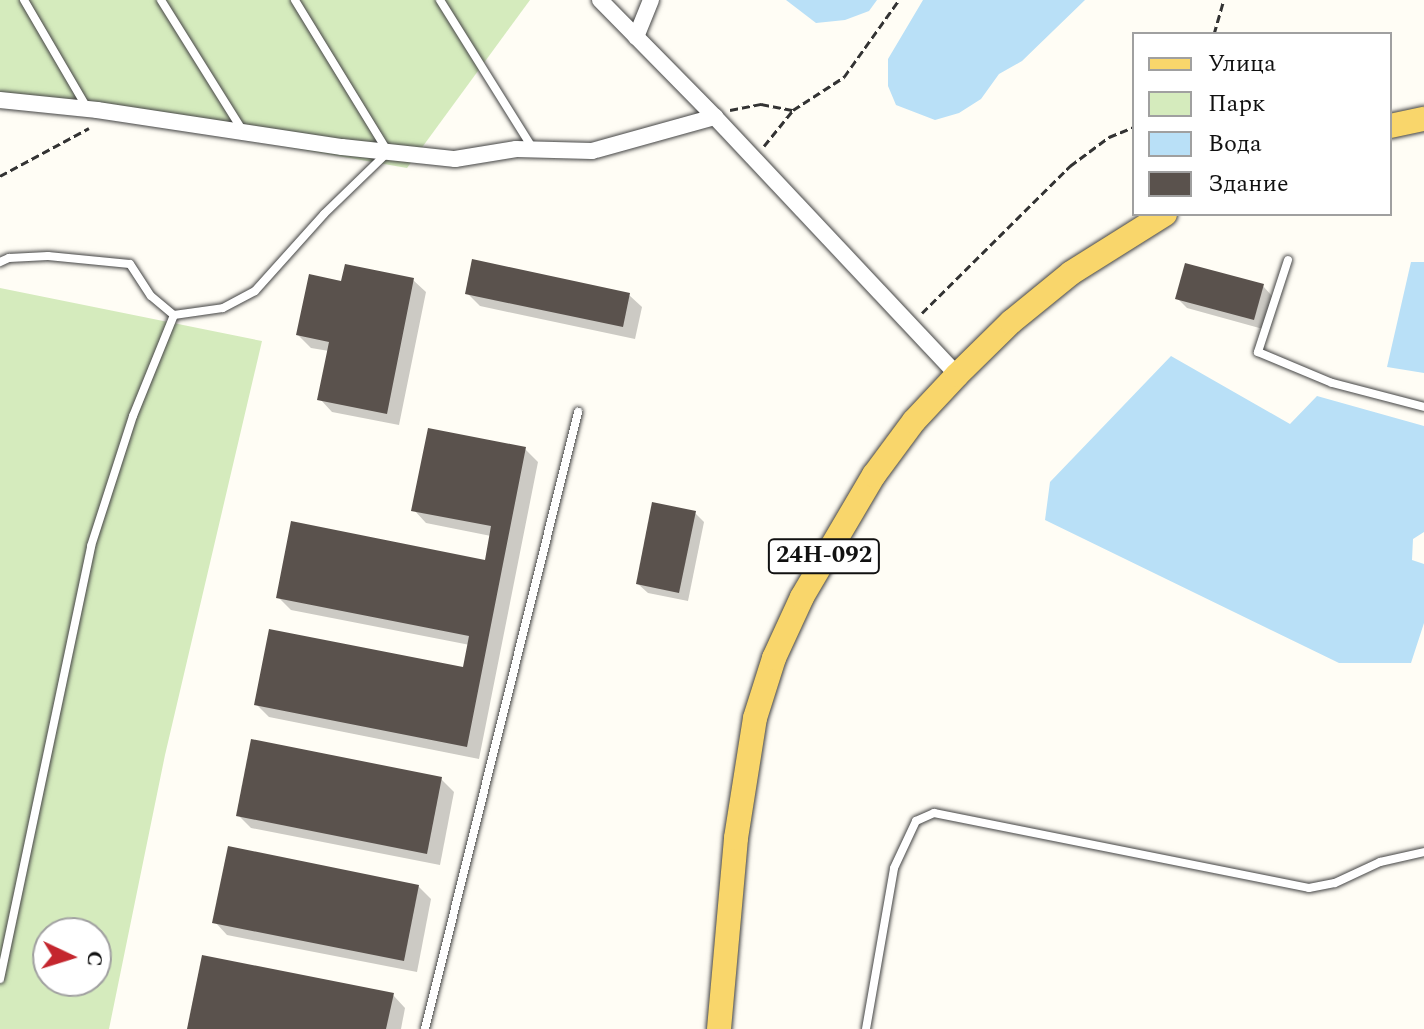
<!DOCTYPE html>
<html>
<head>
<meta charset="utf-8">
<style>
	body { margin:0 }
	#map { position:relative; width:1424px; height:1029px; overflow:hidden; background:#fffdf5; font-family:Spectral,serif }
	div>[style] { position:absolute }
	.green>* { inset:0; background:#d5ebbd }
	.water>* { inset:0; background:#b9e0f7 }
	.shadow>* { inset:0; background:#0003 }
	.building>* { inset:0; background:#5a524d }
	.path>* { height:3px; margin-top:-1.5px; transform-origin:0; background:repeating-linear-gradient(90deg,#333 0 8px,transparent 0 12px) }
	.roads { filter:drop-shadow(0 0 2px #444) drop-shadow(0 0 2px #444) }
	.lane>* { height:8px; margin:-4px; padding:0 4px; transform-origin:4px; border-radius:4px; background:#fff }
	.street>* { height:16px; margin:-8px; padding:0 8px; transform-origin:8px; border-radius:8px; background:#fff }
	.primary>* { height:24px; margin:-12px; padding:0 12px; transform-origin:12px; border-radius:12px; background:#f9d66b }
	span { translate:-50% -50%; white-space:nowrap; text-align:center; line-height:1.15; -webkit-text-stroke:8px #fff; paint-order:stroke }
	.shield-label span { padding:2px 6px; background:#fff; border:2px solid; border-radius:6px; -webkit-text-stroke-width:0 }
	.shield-label { font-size:24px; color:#111; font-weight:700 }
	.legend { position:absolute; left:1132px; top:32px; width:260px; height:184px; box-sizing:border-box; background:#fff; border:2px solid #a0a0a0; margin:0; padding:10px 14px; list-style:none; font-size:24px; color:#111 }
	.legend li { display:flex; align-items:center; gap:16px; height:40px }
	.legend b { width:40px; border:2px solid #a0a0a0 }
	.north { position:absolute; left:32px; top:917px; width:80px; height:80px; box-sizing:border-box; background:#fff; border:2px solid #a0a0a0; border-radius:50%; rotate:94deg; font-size:22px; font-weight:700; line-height:32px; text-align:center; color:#111 }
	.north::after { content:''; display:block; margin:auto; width:28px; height:36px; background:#c4262e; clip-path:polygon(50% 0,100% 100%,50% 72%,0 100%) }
</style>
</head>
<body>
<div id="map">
	<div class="green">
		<div style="clip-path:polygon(0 0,530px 0,407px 168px,0 97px)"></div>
		<div style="clip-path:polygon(evenodd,0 288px,262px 341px,165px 755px,109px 1029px,0 1029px,0 288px,48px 933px,96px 933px,96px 981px,48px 981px,48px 933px)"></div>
	</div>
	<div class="water">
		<div style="clip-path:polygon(786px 0,877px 0,869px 11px,845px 20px,816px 23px)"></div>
		<div style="clip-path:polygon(923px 0,1085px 0,1022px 61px,999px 74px,981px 99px,959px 113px,935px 120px,896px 105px,888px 86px,888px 59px)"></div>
		<div style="clip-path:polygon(1411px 262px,1424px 262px,1424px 373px,1387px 367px)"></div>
		<div style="clip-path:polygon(1171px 356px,1290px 424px,1317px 396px,1424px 426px,1424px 532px,1413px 539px,1412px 560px,1424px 564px,1424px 623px,1411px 663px,1339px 663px,1045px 520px,1050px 482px)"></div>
	</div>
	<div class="shadow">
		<div style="clip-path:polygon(413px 280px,426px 292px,399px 425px,332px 412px,320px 399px,329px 351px,311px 348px,298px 335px,343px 283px)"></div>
		<div style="clip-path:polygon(1263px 286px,1272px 296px,1263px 329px,1187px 308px,1177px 298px)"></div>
		<div style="clip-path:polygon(467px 293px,629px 295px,642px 307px,635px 339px,480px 306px)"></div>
		<div style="clip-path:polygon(525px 449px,538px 462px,479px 759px,269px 717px,256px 704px,465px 670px,470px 645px,291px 610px,278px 597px,486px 562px,491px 536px,426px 523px,414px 510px)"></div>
		<div style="clip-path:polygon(695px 513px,704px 522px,688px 601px,648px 593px,638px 584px)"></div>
		<div style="clip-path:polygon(441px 779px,454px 792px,440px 865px,251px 828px,238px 815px)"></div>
		<div style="clip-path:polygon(418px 886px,431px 899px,417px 972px,227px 935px,215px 922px)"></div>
		<div style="clip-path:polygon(393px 995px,405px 1008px,401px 1029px,189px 1029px)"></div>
	</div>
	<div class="building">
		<div style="clip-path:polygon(472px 259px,630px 293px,623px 327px,465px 294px)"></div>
		<div style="clip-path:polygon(1185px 263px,1264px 284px,1254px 320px,1175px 299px)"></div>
		<div style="clip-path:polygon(345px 264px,414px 278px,387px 414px,317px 400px,329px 342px,296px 335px,309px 274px,341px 281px)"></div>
		<div style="clip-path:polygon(428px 428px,526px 447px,467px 747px,254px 705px,269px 629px,463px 667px,469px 636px,276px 598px,291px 521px,485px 560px,491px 526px,411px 511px)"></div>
		<div style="clip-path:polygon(652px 502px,696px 511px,679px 593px,636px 584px)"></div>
		<div style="clip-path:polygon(251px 739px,442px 777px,427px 854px,236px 816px)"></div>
		<div style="clip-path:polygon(228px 846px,419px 885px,404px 961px,212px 923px)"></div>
		<div style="clip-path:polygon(202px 955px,394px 993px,386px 1029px,187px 1029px)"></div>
	</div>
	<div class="path">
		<div style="left:1214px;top:34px;width:35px;rotate:-74deg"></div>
		<div style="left:730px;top:110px;width:32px;rotate:-11deg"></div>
		<div style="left:761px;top:104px;width:33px;rotate:11deg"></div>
		<div style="left:764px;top:146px;width:46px;rotate:-51.1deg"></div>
		<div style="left:793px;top:110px;width:61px;rotate:-32.9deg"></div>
		<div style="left:844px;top:77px;width:95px;rotate:-54.5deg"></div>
		<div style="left:0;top:176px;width:101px;rotate:-28.3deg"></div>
		<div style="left:922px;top:313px;width:209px;rotate:-44.8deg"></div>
		<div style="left:1070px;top:166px;width:49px;rotate:-36.6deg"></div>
		<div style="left:1109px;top:137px;width:27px;rotate:-22deg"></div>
	</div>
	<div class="roads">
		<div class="lane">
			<div style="left:24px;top:0;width:125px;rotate:59.7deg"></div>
			<div style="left:161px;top:0;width:155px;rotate:58deg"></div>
			<div style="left:440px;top:0;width:176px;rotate:58deg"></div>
			<div style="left:1288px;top:260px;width:97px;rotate:108.1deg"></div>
			<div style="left:1258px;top:352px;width:80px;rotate:22.7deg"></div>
			<div style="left:1332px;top:383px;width:95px;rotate:14.6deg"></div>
			<div style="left:0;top:262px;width:10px;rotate:-24deg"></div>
			<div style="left:9px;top:258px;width:39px;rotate:-3deg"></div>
			<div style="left:48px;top:256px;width:82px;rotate:5.6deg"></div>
			<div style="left:130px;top:264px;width:38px;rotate:57deg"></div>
			<div style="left:151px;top:296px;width:30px;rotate:40deg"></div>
			<div style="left:0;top:979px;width:442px;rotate:-78.1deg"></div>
			<div style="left:91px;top:546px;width:137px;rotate:-72.1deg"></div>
			<div style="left:133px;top:416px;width:109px;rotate:-67.9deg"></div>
			<div style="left:174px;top:315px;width:49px;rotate:-8.1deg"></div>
			<div style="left:223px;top:308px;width:36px;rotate:-28deg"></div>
			<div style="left:255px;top:291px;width:103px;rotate:-48.1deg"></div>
			<div style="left:324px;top:214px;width:89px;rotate:-44.1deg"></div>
			<div style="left:388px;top:152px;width:178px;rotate:-121.5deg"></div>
			<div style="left:425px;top:1029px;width:636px;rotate:-76.07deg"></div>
			<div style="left:866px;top:1029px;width:163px;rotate:-80.1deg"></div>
			<div style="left:894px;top:868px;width:52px;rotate:-64.9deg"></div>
			<div style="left:916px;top:821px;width:20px;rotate:-24deg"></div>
			<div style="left:934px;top:813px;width:382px;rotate:11.3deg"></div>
			<div style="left:1309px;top:888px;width:26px;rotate:-11deg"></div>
			<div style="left:1335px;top:883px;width:50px;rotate:-25deg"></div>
			<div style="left:1380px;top:862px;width:45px;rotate:-12.8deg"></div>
		</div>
		<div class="street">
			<div style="left:600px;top:0;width:164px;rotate:45.5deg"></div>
			<div style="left:715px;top:117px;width:354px;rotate:46.8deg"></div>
			<div style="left:636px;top:37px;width:40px;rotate:-68deg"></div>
			<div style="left:0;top:100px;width:98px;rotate:5.9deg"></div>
			<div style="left:97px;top:110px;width:248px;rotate:8.6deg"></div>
			<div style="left:342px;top:147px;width:114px;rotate:6.1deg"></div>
			<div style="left:455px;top:159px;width:62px;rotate:-9.3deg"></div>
			<div style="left:516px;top:149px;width:76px;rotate:1.5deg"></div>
			<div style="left:592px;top:151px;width:128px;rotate:-15.5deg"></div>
		</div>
		<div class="primary">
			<div style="left:1390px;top:126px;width:35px;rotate:-12deg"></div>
			<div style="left:719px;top:1029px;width:192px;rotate:-84.9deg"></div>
			<div style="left:736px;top:838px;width:121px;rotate:-81deg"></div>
			<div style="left:755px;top:718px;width:63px;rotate:-72.4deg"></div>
			<div style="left:774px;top:658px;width:67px;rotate:-65.3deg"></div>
			<div style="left:802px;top:597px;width:142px;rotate:-59.5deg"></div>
			<div style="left:874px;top:475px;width:67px;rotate:-53.5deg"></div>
			<div style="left:914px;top:421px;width:63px;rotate:-46.9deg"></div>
			<div style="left:957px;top:375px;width:76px;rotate:-44.5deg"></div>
			<div style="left:1011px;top:322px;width:77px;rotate:-39.2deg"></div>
			<div style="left:1071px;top:273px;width:111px;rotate:-32.1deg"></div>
		</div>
	</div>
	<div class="shield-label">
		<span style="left:824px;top:556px">24Н-092</span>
	</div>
	<ul class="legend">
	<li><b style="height:10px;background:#f9d66b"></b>Улица</li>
	<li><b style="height:22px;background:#d5ebbd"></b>Парк</li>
	<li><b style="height:22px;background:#b9e0f7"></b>Вода</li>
	<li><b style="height:22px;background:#5a524d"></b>Здание</li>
	</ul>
	<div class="north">С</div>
</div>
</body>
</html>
